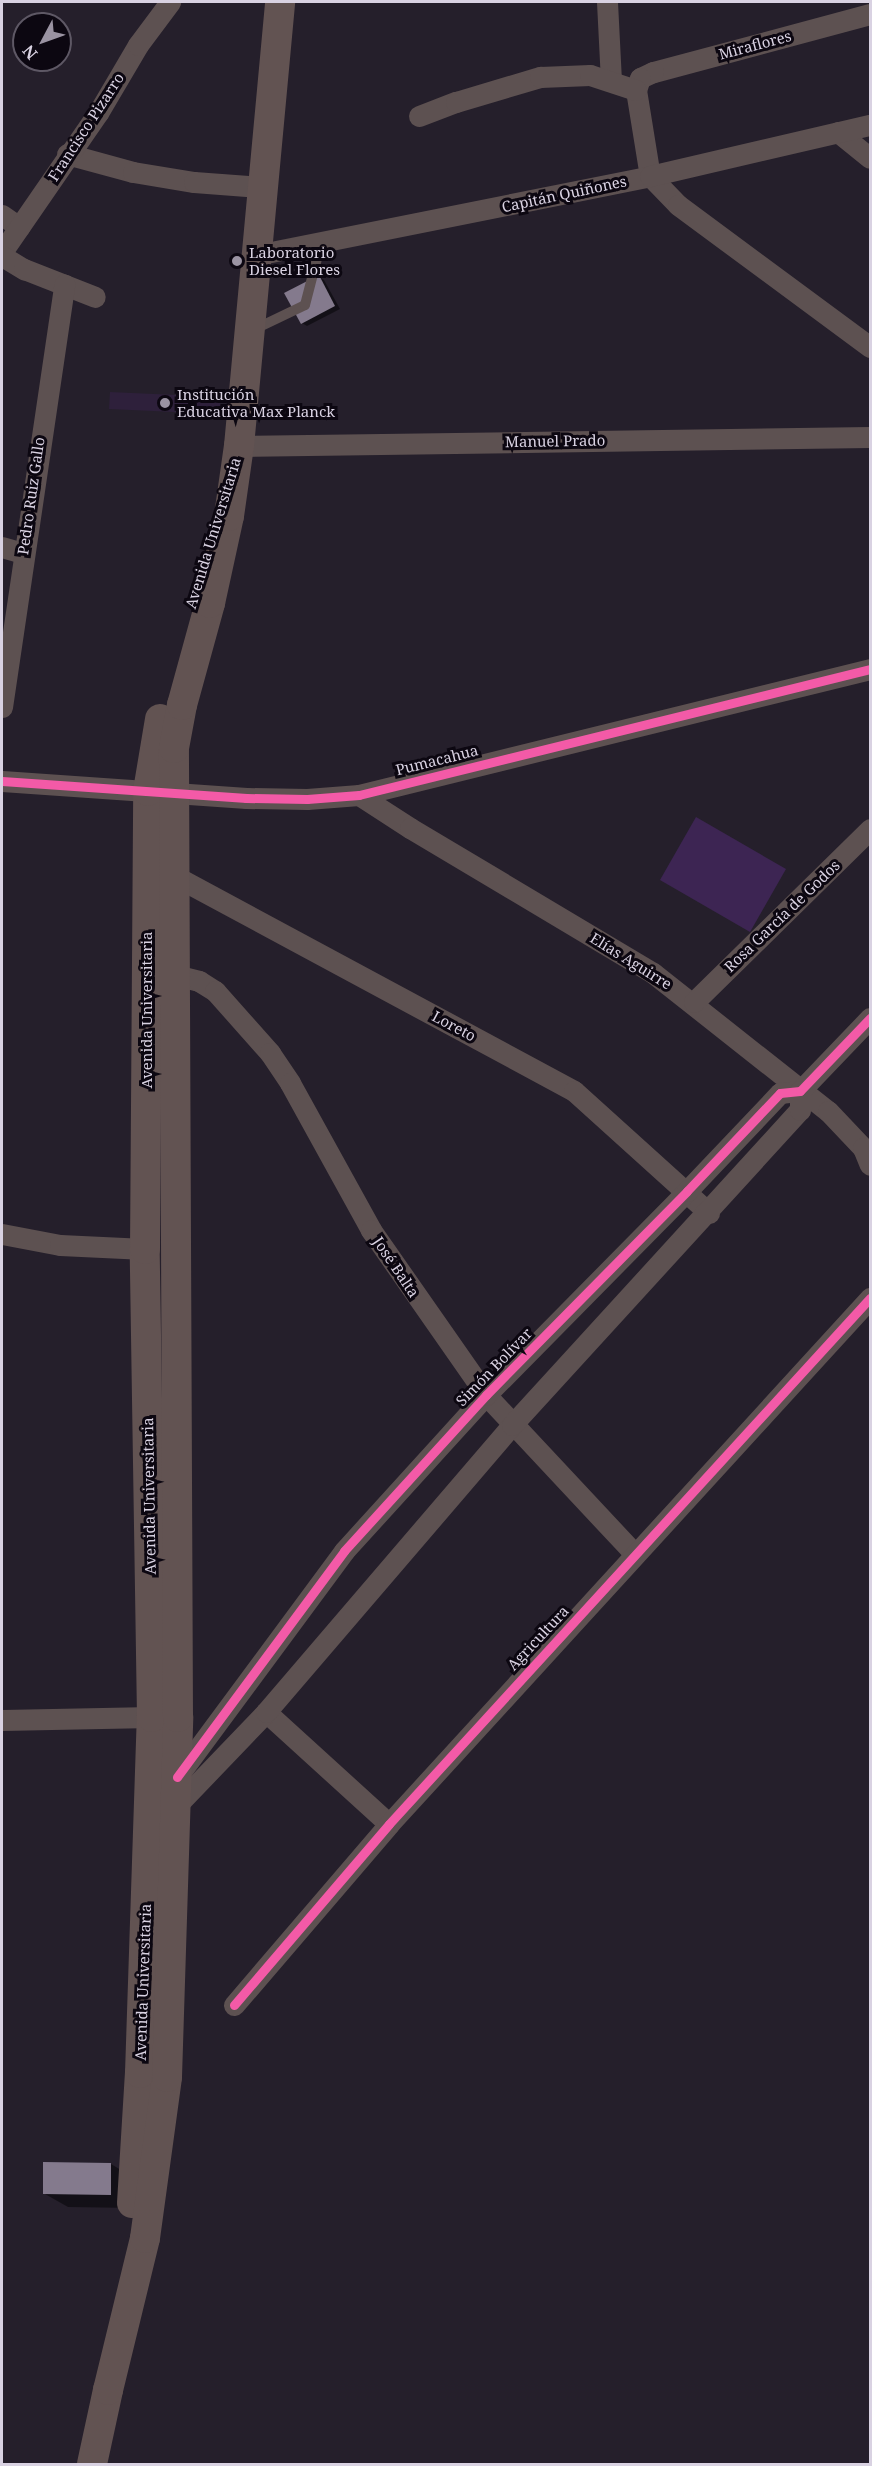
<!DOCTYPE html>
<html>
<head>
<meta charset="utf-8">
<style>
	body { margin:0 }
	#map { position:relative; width:872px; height:2466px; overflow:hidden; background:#251f2b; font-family:"Noto Serif",serif }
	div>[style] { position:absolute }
	.built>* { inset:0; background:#2e203b }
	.green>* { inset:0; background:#3d2553 }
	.shadow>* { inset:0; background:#0007 }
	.building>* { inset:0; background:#847a8d }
	.service>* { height:10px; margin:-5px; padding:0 5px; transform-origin:5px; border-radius:5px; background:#5d5151 }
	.minor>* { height:21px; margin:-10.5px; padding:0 10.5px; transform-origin:10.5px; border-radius:10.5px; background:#5d5151 }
	.secondary>* { height:30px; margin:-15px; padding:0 15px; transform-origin:15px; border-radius:15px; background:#625352 }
	.cycleway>* { height:9px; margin:-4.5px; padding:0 4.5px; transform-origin:4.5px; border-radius:4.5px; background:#f35aa7 }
	.dots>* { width:16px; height:16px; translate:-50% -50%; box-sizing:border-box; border:3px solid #0c0711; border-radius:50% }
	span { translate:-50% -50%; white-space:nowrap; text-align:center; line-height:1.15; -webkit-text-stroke:6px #0c0711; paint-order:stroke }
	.street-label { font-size:15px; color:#d9d2e2 }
	.poi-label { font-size:15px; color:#d9d2e2 }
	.left { translate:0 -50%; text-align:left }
	.frame { position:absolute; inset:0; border:3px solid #d9d2e2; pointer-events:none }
	.north { position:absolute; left:12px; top:12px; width:60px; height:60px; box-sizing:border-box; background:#0c0711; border:2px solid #5e5865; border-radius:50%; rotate:229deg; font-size:16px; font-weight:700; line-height:24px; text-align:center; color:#d9d2e2 }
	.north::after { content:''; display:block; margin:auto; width:21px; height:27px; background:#9a93a2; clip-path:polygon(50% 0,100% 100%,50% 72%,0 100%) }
</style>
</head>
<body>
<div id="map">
	<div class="built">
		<div style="clip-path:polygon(110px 392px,221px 397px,219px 414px,109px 409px)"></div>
	</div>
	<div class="green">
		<div style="clip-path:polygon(696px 817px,786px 869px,750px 932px,660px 880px)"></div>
	</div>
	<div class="shadow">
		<div style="clip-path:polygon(319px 277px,324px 280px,340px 309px,307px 326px,302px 323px)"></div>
		<div style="clip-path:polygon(111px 2164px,134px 2178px,134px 2208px,68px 2207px,45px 2194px)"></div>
	</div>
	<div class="building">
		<div style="clip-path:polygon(319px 275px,335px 306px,301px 324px,284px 293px)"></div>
		<div style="clip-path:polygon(43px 2162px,111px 2163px,111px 2195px,43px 2194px)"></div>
	</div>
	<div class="service">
		<div style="left:255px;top:329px;width:55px;rotate:-25.6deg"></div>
		<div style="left:305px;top:305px;width:64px;rotate:-75.5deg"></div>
	</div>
	<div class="minor">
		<div style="left:607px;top:2px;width:79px;rotate:87.1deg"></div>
		<div style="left:870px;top:14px;width:225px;rotate:165deg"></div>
		<div style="left:653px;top:72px;width:14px;rotate:155deg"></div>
		<div style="left:640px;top:78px;width:13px;rotate:108deg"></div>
		<div style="left:636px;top:90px;width:87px;rotate:80.8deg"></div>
		<div style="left:650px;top:176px;width:40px;rotate:46deg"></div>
		<div style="left:678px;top:205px;width:239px;rotate:36.5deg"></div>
		<div style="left:419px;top:116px;width:40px;rotate:-21deg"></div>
		<div style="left:456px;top:102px;width:88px;rotate:-16.6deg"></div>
		<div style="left:540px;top:77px;width:50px;rotate:-2.3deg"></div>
		<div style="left:590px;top:75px;width:48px;rotate:18.1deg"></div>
		<div style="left:838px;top:132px;width:41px;rotate:39.1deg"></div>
		<div style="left:67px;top:154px;width:68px;rotate:15.3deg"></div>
		<div style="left:133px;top:172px;width:62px;rotate:9.3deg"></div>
		<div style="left:194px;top:182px;width:67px;rotate:4.3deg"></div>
		<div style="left:2px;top:215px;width:21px;rotate:35deg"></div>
		<div style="left:2px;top:252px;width:169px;rotate:-55.4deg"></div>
		<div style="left:98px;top:113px;width:79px;rotate:-59.5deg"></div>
		<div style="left:138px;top:45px;width:54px;rotate:-53.3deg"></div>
		<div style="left:256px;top:255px;width:402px;rotate:-11.3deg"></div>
		<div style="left:650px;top:176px;width:226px;rotate:-13.1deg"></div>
		<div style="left:2px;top:256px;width:26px;rotate:31deg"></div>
		<div style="left:24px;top:269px;width:76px;rotate:21.5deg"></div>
		<div style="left:239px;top:446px;width:631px;rotate:-0.82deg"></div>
		<div style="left:2px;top:547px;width:22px;rotate:16deg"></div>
		<div style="left:2px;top:707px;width:427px;rotate:-81.6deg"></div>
		<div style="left:2px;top:781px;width:245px;rotate:4deg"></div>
		<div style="left:246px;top:798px;width:61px;rotate:0.9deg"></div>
		<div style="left:307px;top:799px;width:52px;rotate:-4.4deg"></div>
		<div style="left:359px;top:795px;width:526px;rotate:-13.85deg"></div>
		<div style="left:359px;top:795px;width:61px;rotate:32.9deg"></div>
		<div style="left:410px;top:828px;width:283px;rotate:30.8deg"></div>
		<div style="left:653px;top:973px;width:223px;rotate:38.3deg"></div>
		<div style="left:828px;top:1111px;width:51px;rotate:46.6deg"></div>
		<div style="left:863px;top:1148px;width:18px;rotate:68deg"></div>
		<div style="left:173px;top:875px;width:455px;rotate:28.3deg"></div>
		<div style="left:574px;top:1091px;width:182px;rotate:42.1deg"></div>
		<div style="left:175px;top:975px;width:25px;rotate:14deg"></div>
		<div style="left:199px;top:981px;width:19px;rotate:32deg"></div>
		<div style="left:215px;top:991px;width:83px;rotate:48.4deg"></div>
		<div style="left:270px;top:1053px;width:36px;rotate:56deg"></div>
		<div style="left:290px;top:1083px;width:168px;rotate:61.1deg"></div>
		<div style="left:371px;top:1230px;width:201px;rotate:55.1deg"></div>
		<div style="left:486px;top:1395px;width:218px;rotate:46.9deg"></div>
		<div style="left:694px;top:1002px;width:247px;rotate:-44.5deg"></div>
		<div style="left:2px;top:1234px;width:59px;rotate:10.7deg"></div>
		<div style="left:60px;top:1245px;width:85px;rotate:2.7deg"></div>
		<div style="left:266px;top:1712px;width:166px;rotate:42.3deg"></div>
		<div style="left:2px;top:1720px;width:150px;rotate:-1.1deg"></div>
		<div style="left:177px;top:1777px;width:281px;rotate:-53.5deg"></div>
		<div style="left:344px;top:1551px;width:211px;rotate:-47.7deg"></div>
		<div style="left:486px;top:1395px;width:286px;rotate:-45.4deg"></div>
		<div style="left:687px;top:1191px;width:135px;rotate:-46.5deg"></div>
		<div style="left:780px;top:1093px;width:20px;rotate:-6deg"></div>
		<div style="left:800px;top:1091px;width:101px;rotate:-46.2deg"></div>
		<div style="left:176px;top:1806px;width:130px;rotate:-46.2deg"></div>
		<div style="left:266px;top:1712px;width:378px;rotate:-49.4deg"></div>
		<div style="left:512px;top:1425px;width:427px;rotate:-47.6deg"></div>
		<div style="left:800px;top:1110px;width:19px;rotate:-90deg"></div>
		<div style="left:234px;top:2005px;width:238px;rotate:-49.4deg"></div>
		<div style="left:389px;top:1824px;width:713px;rotate:-47.56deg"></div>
	</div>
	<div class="secondary">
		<div style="left:132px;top:2203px;width:130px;rotate:-86.5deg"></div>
		<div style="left:140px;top:2073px;width:356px;rotate:-88.1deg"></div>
		<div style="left:152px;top:1717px;width:468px;rotate:-90.9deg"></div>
		<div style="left:145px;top:1249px;width:458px;rotate:-89.6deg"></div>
		<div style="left:148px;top:791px;width:73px;rotate:-80.5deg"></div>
		<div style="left:92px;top:2464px;width:76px;rotate:-77.8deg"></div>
		<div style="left:108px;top:2390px;width:156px;rotate:-76.3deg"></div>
		<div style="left:145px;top:2238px;width:162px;rotate:-82.2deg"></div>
		<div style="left:167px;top:2077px;width:360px;rotate:-88.2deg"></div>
		<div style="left:178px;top:1717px;width:969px;rotate:-90.24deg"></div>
		<div style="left:174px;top:748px;width:44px;rotate:-79.5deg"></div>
		<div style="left:182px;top:705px;width:106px;rotate:-74.6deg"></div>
		<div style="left:210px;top:603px;width:89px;rotate:-77.7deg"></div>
		<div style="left:229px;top:516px;width:71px;rotate:-81.9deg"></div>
		<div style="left:239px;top:446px;width:446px;rotate:-84.7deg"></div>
	</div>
	<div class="cycleway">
		<div style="left:2px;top:781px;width:245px;rotate:4deg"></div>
		<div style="left:246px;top:798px;width:61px;rotate:0.9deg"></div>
		<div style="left:307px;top:799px;width:52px;rotate:-4.4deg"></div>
		<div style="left:359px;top:795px;width:526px;rotate:-13.85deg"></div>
		<div style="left:177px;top:1777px;width:281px;rotate:-53.5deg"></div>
		<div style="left:344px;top:1551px;width:211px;rotate:-47.7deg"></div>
		<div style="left:486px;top:1395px;width:286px;rotate:-45.4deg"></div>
		<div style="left:687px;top:1191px;width:135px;rotate:-46.5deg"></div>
		<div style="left:780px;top:1093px;width:20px;rotate:-6deg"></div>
		<div style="left:800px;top:1091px;width:101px;rotate:-46.2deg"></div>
		<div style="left:234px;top:2005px;width:238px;rotate:-49.4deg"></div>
		<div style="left:389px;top:1824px;width:713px;rotate:-47.56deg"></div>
	</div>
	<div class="dots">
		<div style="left:237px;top:261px;background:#9a93a2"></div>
		<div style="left:165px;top:403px;background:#9a93a2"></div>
	</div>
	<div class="street-label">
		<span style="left:755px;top:45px;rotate:-15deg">Miraflores</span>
		<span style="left:86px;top:127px;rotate:-57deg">Francisco Pizarro</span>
		<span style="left:564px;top:194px;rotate:-12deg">Capitán Quiñones</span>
		<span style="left:555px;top:441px;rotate:-1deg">Manuel Prado</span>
		<span style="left:31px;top:496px;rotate:-82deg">Pedro Ruiz Gallo</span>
		<span style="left:213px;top:533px;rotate:-73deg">Avenida Universitaria</span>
		<span style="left:437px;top:760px;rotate:-14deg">Pumacahua</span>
		<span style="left:782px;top:916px;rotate:-44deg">Rosa García de Godos</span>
		<span style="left:631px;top:961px;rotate:32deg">Elías Aguirre</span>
		<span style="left:147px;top:1010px;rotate:-90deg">Avenida Universitaria</span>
		<span style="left:454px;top:1026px;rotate:28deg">Loreto</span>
		<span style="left:396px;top:1267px;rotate:56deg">José Balta</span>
		<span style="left:494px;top:1367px;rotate:-46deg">Simón Bolívar</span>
		<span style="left:149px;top:1496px;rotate:-91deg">Avenida Universitaria</span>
		<span style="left:538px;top:1638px;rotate:-47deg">Agricultura</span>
		<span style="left:143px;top:1982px;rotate:-88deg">Avenida Universitaria</span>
	</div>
	<div class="poi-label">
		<span class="left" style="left:249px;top:261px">Laboratorio<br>Diesel Flores</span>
		<span class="left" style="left:177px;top:403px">Institución<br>Educativa Max Planck</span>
	</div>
	<div class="frame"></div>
	<div class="north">N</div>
</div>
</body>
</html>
